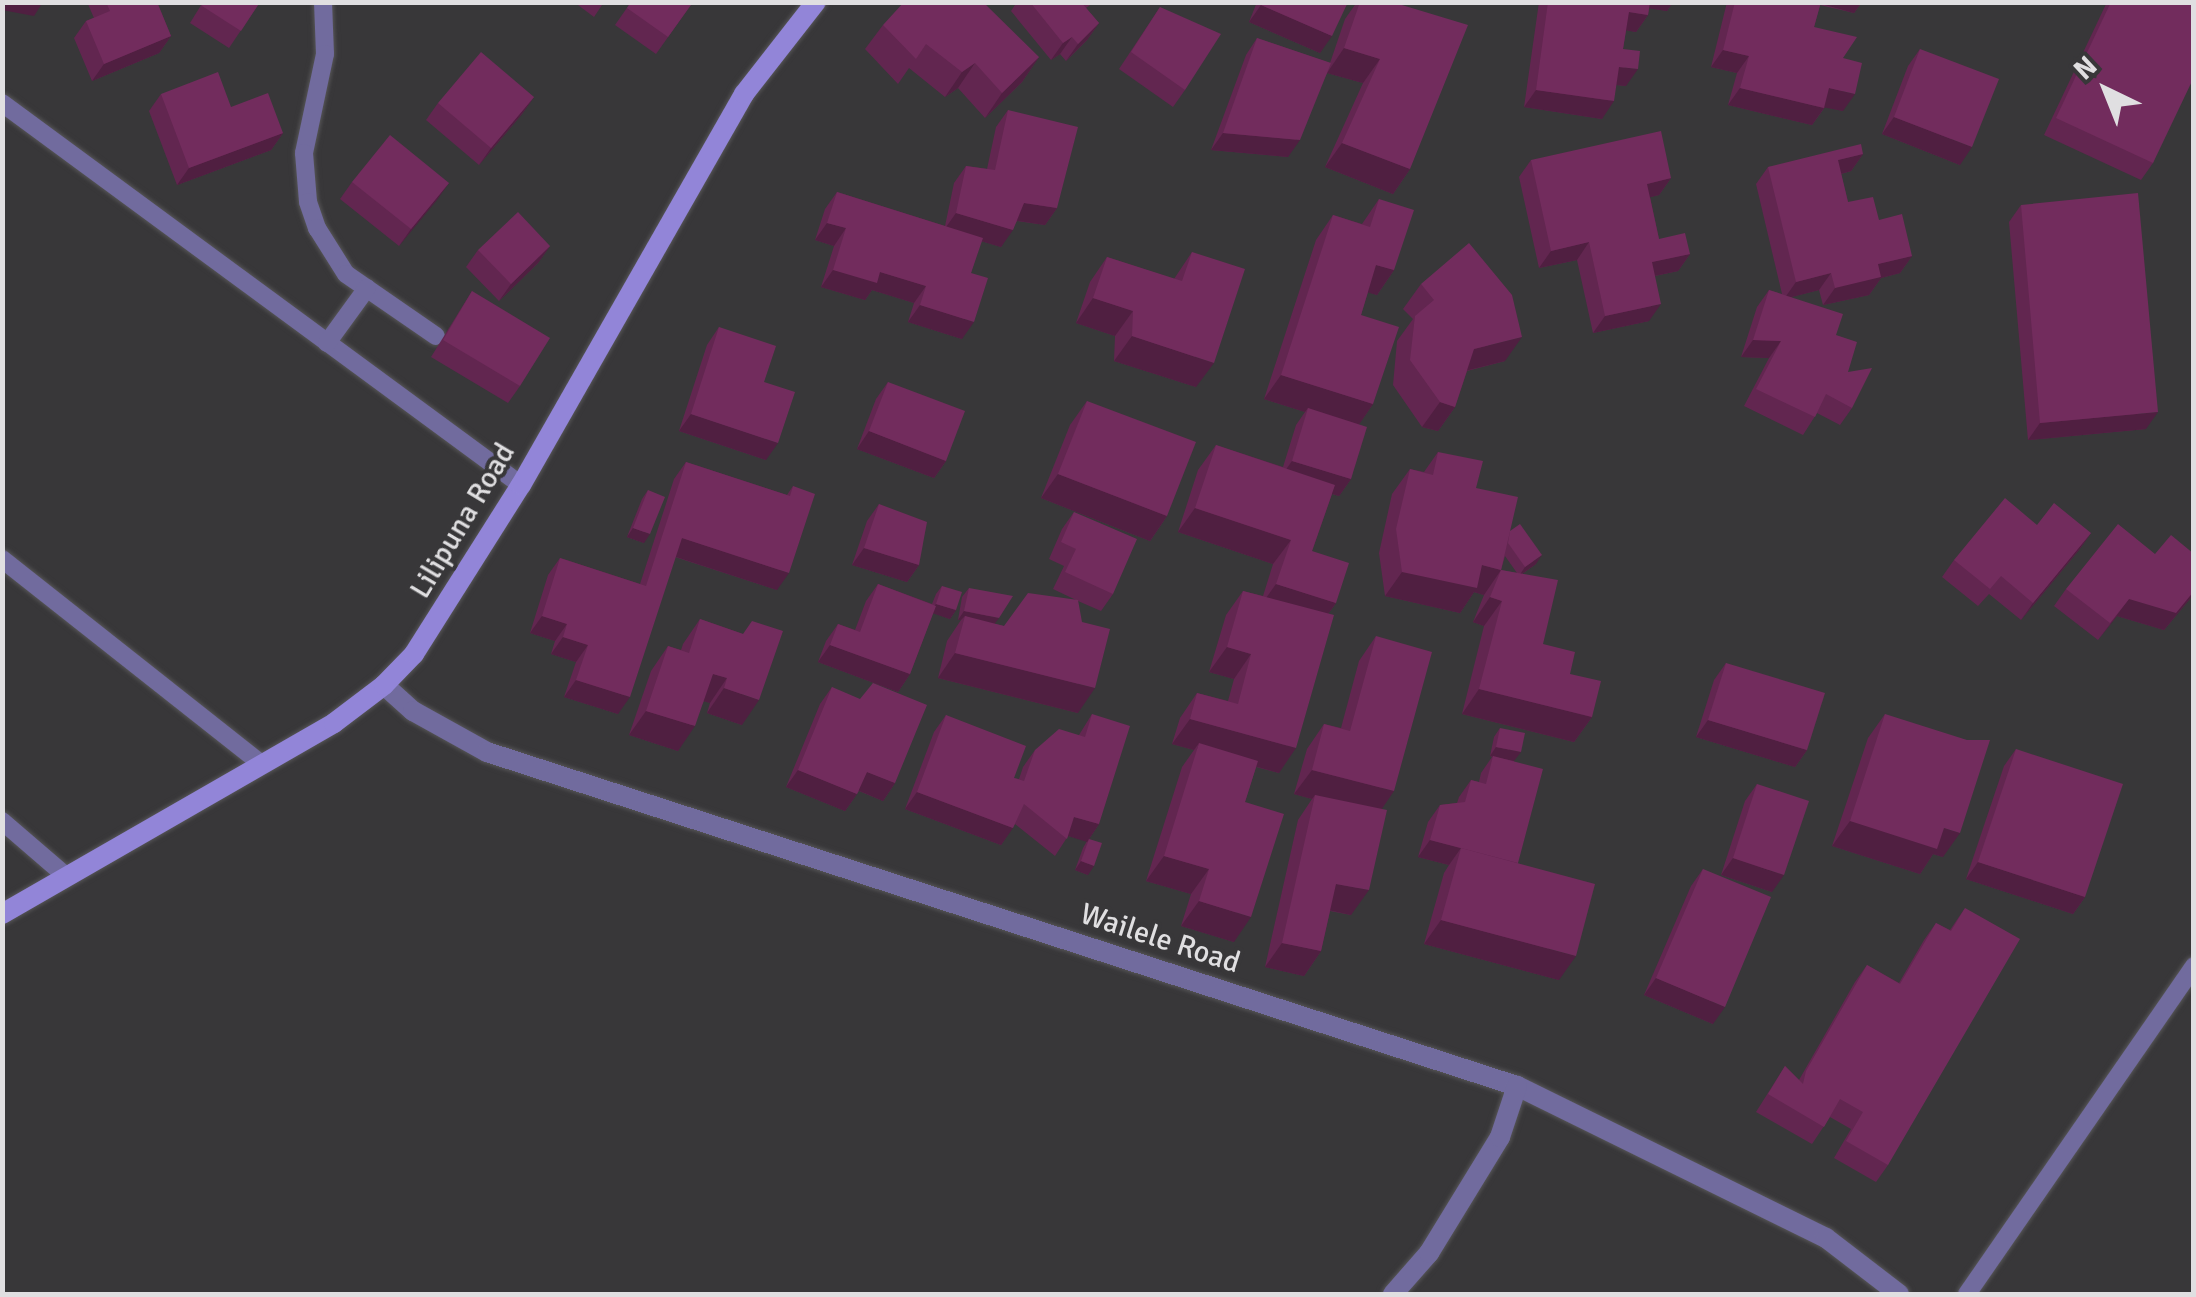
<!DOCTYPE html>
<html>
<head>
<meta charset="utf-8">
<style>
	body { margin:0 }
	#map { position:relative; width:2196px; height:1297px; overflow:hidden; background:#383739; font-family:Signika,sans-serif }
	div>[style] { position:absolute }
	.roads { filter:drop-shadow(0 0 2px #565557) drop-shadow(0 0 2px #565557) }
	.lane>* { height:18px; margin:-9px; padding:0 9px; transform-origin:9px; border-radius:9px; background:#716b9e }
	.street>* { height:20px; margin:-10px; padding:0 10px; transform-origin:10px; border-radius:10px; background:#716b9e }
	.secondary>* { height:20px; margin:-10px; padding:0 10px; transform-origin:10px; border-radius:10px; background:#9285d8 }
	.wall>* { inset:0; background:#622650 }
	.shaded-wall>* { inset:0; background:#501f41 }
	.building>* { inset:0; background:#722c5d }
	span { translate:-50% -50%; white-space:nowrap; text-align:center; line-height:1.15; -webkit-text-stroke:8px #383739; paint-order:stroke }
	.street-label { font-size:30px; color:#e0dfe1 }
	.frame { position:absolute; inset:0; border:5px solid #e0dfe1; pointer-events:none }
	.north { position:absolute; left:2056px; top:40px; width:100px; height:100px; -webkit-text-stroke:8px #383739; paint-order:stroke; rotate:317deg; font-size:28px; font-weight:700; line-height:40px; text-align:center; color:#e0dfe1 }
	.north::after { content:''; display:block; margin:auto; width:35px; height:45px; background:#e0dfe1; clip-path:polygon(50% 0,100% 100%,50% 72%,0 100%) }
</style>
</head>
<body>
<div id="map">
	<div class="roads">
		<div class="lane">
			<div style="left:323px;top:2px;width:52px;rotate:87.8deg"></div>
			<div style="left:325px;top:54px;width:101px;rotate:102deg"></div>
			<div style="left:304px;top:153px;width:49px;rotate:85.3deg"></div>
			<div style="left:308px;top:202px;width:28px;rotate:71deg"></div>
			<div style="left:317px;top:228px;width:54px;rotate:57.8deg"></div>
			<div style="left:346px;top:274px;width:109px;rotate:34.6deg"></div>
			<div style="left:2px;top:103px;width:644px;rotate:36.35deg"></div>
			<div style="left:327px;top:343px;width:68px;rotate:-54deg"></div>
			<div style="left:2px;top:559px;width:331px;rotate:38.3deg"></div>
			<div style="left:2px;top:821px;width:86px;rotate:40.7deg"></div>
			<div style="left:1967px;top:1294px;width:399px;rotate:-55.3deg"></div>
		</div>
		<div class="street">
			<div style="left:384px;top:685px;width:39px;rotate:42deg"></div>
			<div style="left:413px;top:711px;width:85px;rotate:29deg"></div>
			<div style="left:487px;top:752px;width:1083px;rotate:17.97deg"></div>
			<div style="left:1517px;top:1086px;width:344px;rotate:26.2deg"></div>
			<div style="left:1826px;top:1238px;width:92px;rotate:37.5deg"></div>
			<div style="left:1393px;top:1294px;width:55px;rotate:-48.7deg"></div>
			<div style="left:1429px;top:1253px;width:136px;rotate:-58.5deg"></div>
			<div style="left:1500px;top:1137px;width:54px;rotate:-71.6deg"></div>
		</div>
		<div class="secondary">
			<div style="left:2px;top:914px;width:383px;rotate:-29.9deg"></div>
			<div style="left:334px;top:723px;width:63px;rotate:-37.2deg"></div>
			<div style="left:384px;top:685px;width:43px;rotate:-45.9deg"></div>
			<div style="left:414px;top:654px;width:200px;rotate:-57.7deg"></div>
			<div style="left:521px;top:485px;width:450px;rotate:-60.3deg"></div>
			<div style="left:744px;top:94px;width:117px;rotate:-52deg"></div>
		</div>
	</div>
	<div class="wall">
		<div style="clip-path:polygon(87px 2px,157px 2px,171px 36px,159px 53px,92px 81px,74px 38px,86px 21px,94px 18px)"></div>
		<div style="clip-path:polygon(203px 2px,260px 2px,229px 48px,190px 23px)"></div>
		<div style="clip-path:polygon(574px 2px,604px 2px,594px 17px)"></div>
		<div style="clip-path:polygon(631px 2px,693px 2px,656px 54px,615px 25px)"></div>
		<div style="clip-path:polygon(1017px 2px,1094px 2px,1086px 8px,1099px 23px,1087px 40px,1066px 61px,1060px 54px,1051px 60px,1011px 11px)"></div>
		<div style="clip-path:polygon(1257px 2px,1348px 2px,1320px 53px,1249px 22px)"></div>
		<div style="clip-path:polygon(1357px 2px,1392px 2px,1410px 169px,1393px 194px,1325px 167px,1363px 83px,1327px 73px,1288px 157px,1211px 150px,1246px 55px,1257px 38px,1330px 63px,1345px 19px)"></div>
		<div style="clip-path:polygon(1539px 2px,1673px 2px,1667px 11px,1649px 8px,1648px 15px,1636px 32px,1626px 30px,1623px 49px,1626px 86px,1616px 85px,1602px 119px,1524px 107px)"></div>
		<div style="clip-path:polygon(1727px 2px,1862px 2px,1854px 13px,1820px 5px,1814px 27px,1843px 58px,1843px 111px,1825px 107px,1812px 125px,1728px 105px,1737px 73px,1711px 67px)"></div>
		<div style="clip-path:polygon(2107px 2px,2194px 2px,2153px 163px,2141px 180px,2044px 135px)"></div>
		<div style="clip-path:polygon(1160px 7px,1185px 90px,1173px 107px,1119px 69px)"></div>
		<div style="clip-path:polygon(883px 25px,1039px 57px,1022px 82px,985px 118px,958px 88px,945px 97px,909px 68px,898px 84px,865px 49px)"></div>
		<div style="clip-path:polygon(1920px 49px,1960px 165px,1882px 134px,1908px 66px)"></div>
		<div style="clip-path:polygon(161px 94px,231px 107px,283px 133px,271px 150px,177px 185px,149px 111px)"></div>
		<div style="clip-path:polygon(534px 97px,522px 114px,479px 165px,426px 120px,438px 103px)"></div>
		<div style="clip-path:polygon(1008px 110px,1057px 208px,1045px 225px,1017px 221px,1001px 247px,981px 241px,971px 273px,962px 339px,908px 322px,914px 303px,872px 290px,865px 300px,821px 287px,834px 246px,815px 240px,825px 209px,837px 192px,945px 226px,954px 183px,966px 166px,987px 169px,996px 127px)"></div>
		<div style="clip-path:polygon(1863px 154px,1851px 171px,1841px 174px,1848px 202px,1879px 220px,1912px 256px,1900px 273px,1881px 278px,1869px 295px,1823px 305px,1819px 290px,1791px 297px,1836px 335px,1848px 372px,1852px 408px,1840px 425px,1817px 413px,1803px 435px,1744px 406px,1769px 358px,1741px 357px,1757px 307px,1769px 290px,1782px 294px,1756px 184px,1768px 167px)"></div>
		<div style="clip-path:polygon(1531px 160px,1671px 178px,1659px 195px,1650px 197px,1659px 239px,1690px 254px,1678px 271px,1655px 276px,1649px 321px,1593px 333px,1577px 260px,1539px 268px,1519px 177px)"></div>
		<div style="clip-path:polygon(352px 182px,449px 183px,399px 246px,340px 199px)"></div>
		<div style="clip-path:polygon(1379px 199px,1394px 270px,1377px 295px,1368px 292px,1361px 315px,1373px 404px,1359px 424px,1351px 479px,1339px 496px,1332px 494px,1312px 551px,1336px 603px,1328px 614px,1279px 773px,1256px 767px,1245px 802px,1234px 942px,1181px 926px,1191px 894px,1146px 881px,1182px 767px,1194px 750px,1172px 744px,1180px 718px,1197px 693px,1228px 701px,1234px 679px,1209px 672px,1226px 615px,1243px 591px,1263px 596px,1273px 564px,1178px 532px,1198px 470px,1216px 445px,1283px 467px,1296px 425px,1305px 412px,1264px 399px,1316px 240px,1333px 215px,1362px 224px)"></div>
		<div style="clip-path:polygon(2021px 205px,2146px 429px,2028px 440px,2009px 222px)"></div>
		<div style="clip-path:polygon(550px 246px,538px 263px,499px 301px,466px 267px,478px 250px)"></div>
		<div style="clip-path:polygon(1192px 252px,1196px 387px,1114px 361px,1115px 336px,1076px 323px,1090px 282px,1107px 257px,1174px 279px)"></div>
		<div style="clip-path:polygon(1421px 284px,1505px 361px,1467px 371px,1455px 407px,1438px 431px,1422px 427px,1393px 385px,1397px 341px,1413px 319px,1403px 309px)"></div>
		<div style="clip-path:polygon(472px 291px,520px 386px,508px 403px,431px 357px)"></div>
		<div style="clip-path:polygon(719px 327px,764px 382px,766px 460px,679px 431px,707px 345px)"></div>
		<div style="clip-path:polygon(888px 382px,946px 461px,934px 478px,857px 449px,876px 399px)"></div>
		<div style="clip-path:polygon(1087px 401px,1167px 516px,1150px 541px,1041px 498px,1070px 425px)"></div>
		<div style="clip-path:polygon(evenodd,1438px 452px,1476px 488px,1536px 564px,1522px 574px,1543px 644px,1570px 674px,1592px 717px,1574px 742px,1462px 714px,1484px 626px,1473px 622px,1484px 595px,1474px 592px,1460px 613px,1385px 596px,1379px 553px,1392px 494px,1410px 469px,1424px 472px,1438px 452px,1505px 556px,1517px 573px,1501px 570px,1505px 556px)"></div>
		<div style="clip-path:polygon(686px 462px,787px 495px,793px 486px,777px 590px,675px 557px,618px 714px,564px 697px,576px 662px,551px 654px,555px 641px,530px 633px,548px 575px,560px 558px,640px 584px,674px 479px)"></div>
		<div style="clip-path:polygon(648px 490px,644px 543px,627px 537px,642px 499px)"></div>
		<div style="clip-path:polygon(879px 504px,919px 565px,907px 582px,852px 565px,867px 521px)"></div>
		<div style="clip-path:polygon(1074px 512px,1113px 594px,1101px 611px,1078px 601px,1078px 713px,938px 678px,947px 641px,961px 620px,958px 620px,962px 597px,969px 588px,995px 624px,1004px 626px,1076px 600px,1053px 589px,1064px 566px,1049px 559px,1062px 529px)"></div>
		<div style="clip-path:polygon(2037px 525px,2091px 533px,2079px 550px,2021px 620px,1989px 594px,1978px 606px,1942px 577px,1954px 560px)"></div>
		<div style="clip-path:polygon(2155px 554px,2194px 554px,2194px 594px,2164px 630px,2117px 616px,2098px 640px,2054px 606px,2066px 589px)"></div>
		<div style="clip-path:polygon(878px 584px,932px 604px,936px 594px,942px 586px,956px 610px,950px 619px,933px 613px,910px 674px,898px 692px,818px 662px,826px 641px,838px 624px,855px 630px,866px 601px)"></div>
		<div style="clip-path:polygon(700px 619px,743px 634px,742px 725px,707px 713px,710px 703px,704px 701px,678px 751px,629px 735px,651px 671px,668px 646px,681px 650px,683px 644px)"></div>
		<div style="clip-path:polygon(1376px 636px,1382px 809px,1351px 915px,1330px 911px,1321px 951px,1304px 976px,1265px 967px,1298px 820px,1312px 799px,1294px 794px,1307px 749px,1324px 724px,1341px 728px,1359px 661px)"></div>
		<div style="clip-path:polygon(1726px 663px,1807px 750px,1795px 767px,1696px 737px,1714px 680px)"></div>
		<div style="clip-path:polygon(832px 687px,895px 783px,883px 801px,859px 791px,845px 811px,786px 787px,820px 704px)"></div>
		<div style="clip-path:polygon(1092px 714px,1099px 824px,1089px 839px,1088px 875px,1075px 870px,1083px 848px,1087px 841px,1068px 836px,1055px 856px,1015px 824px,1001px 845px,905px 809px,934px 732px,946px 715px,1014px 778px,1019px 779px,1023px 767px,1035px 750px,1079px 735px)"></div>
		<div style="clip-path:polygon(1885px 714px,1943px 857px,1933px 854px,1920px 874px,1832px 846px,1868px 738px)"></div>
		<div style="clip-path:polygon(1500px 728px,1514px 761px,1518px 863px,1559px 980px,1424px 944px,1444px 873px,1449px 865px,1418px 857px,1428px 822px,1440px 805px,1457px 803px,1459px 797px,1471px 780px,1479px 782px,1481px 773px,1492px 757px,1490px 756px,1494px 737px)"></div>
		<div style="clip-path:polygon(2016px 749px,2085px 897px,2073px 914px,1966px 879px,2004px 766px)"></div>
		<div style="clip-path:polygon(1757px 784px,1772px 892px,1721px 875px,1745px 801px)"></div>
		<div style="clip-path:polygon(1703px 869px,1713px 1024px,1644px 995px,1691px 886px)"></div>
		<div style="clip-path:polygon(1965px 908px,1888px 1165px,1876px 1182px,1834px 1158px,1851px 1129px,1830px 1117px,1812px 1144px,1756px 1112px,1785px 1066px,1799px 1080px,1855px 982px,1867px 965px,1899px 983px,1924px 940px,1936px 923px,1950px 930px)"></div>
	</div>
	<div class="shaded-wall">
		<div style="clip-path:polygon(2px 2px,43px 2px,34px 16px,2px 10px)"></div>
		<div style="clip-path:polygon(1643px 2px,1673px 2px,1667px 11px,1640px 7px)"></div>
		<div style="clip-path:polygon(1814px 2px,1862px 2px,1854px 13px)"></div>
		<div style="clip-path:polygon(1261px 5px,1332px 36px,1320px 53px,1249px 22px)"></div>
		<div style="clip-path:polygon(1629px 12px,1648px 15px,1636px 32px,1617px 29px)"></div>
		<div style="clip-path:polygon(1099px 23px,1087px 40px,1066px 61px,1078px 44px)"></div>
		<div style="clip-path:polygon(171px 36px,159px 53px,92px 81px,104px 64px)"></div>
		<div style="clip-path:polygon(1072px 37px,1060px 54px,1051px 60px,1063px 43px)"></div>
		<div style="clip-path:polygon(1344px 48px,1380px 59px,1363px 83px,1327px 73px)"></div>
		<div style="clip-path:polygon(1723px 50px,1749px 56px,1737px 73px,1711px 67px)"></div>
		<div style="clip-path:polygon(1039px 57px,1022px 82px,985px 118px,1002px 93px)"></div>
		<div style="clip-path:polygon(975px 63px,958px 88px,945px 97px,962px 72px)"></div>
		<div style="clip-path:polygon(1619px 67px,1638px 69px,1626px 86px,1607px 84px)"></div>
		<div style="clip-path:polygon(1740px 88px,1824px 108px,1812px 125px,1728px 105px)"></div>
		<div style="clip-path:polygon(1829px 88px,1855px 94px,1843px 111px,1817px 106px)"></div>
		<div style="clip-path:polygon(1536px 90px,1614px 101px,1602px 119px,1524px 107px)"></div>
		<div style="clip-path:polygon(534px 97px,522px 114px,479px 165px,491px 148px)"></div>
		<div style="clip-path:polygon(1894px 117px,1972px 147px,1960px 165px,1882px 134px)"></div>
		<div style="clip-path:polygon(283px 133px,271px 150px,177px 185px,189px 168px)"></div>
		<div style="clip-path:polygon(1223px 133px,1300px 140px,1288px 157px,1211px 150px)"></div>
		<div style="clip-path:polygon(1342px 143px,1410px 169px,1393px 194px,1325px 167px)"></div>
		<div style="clip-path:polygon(1863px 154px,1851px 171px,1826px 178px,1838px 160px)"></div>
		<div style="clip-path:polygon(1671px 178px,1659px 195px,1635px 201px,1647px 184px)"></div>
		<div style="clip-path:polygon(449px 183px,437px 200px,399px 246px,411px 229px)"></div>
		<div style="clip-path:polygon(1024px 203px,1057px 208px,1045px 225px,1012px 220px)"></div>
		<div style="clip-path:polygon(956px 213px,1013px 230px,1001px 247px,944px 230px)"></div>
		<div style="clip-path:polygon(827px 223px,846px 228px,834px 246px,815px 240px)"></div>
		<div style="clip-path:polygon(1589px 242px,1577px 260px,1539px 268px,1551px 251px)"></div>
		<div style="clip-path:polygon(550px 246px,538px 263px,499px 301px,511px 284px)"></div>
		<div style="clip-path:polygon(1690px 254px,1678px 271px,1640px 279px,1652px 262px)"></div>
		<div style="clip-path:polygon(1912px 256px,1900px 273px,1881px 278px,1869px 295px,1823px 305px,1835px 288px,1878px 264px)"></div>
		<div style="clip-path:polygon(1376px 265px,1394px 270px,1377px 295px,1359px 290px)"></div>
		<div style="clip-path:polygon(833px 270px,880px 272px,926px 286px,914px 303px,872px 290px,865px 300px,821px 287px)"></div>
		<div style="clip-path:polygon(1831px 273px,1819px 290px,1784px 299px,1796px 282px)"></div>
		<div style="clip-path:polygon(1093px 298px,1133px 311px,1115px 336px,1076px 323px)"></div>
		<div style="clip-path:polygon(1661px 304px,1649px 321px,1593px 333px,1605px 316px)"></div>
		<div style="clip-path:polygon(920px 305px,974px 322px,962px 339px,908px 322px)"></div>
		<div style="clip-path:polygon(1132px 336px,1214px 363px,1196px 387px,1114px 361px)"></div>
		<div style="clip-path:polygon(1522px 337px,1505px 361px,1457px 373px,1474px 349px)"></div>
		<div style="clip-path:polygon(1753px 340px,1781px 341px,1769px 358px,1741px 357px)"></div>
		<div style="clip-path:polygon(1281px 375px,1373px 404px,1356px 429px,1308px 408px,1305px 412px,1264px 399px)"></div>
		<div style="clip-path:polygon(1440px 402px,1455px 407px,1438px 431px,1422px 427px)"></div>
		<div style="clip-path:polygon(2158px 412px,2146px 429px,2028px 440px,2040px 423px)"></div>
		<div style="clip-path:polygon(691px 414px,778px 443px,766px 460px,679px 431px)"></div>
		<div style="clip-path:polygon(869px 431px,946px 461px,934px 478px,857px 449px)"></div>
		<div style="clip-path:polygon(1292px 461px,1351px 479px,1339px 496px,1280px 478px)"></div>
		<div style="clip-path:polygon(1058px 474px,1167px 516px,1150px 541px,1041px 498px)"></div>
		<div style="clip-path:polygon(1195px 508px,1291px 540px,1273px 564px,1178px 532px)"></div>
		<div style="clip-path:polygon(633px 528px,650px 534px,644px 543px,627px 537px)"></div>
		<div style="clip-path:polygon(2091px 533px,2079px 550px,2021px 620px,2033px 603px)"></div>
		<div style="clip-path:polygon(682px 538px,789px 573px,777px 590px,670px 555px)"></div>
		<div style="clip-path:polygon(864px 548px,919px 565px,907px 582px,852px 565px)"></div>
		<div style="clip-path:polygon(1542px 555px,1536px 564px,1519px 576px,1525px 567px)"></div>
		<div style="clip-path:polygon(1482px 565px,1501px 570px,1484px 595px,1474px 592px,1460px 613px,1385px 596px,1402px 572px)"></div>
		<div style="clip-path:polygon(1276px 584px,1336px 603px,1318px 628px,1259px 608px)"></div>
		<div style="clip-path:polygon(2194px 591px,2194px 594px,2164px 630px,2117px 616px,2098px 640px,2129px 599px)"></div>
		<div style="clip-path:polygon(1490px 597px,1502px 601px,1484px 626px,1473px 622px)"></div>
		<div style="clip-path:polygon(936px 604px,956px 610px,950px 619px,929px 612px)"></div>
		<div style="clip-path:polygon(964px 611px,999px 618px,993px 626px,965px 616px,961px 620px,958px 620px)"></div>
		<div style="clip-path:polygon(542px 616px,567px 624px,555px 641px,530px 633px)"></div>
		<div style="clip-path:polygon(563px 637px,588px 645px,576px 662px,551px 654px)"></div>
		<div style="clip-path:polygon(830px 645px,910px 674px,898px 692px,818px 662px)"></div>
		<div style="clip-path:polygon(1227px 647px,1251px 654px,1234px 679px,1209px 672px)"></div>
		<div style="clip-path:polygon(955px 653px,1095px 688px,1078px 713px,938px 678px)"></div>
		<div style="clip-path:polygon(713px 674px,727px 678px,710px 703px,696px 699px)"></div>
		<div style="clip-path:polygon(576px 680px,630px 697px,618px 714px,564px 697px)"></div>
		<div style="clip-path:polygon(724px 688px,759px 700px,742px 725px,707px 713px)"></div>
		<div style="clip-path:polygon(1479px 689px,1592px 717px,1574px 742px,1462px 714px)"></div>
		<div style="clip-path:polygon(646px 711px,695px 726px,678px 751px,629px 735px)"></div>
		<div style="clip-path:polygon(1190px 719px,1296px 748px,1279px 773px,1197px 750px,1199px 743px,1194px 750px,1172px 744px)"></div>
		<div style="clip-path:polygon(1708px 720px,1807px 750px,1795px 767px,1696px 737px)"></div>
		<div style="clip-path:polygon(1496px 747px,1521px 752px,1514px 761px,1490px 756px)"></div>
		<div style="clip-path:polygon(798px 770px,857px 794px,845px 811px,786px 787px)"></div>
		<div style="clip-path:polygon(1312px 770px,1394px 791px,1377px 816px,1315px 795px,1312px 799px,1294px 794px)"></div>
		<div style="clip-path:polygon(867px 772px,895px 783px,883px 801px,855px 789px)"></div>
		<div style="clip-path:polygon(917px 792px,1013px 828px,1001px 845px,905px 809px)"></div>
		<div style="clip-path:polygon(1074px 817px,1099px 824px,1087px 842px,1062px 834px)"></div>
		<div style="clip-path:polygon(1850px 821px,1944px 828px,1960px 833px,1943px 857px,1933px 854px,1920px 874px,1832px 846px)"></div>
		<div style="clip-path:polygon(1430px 840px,1518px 863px,1461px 848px,1449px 865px,1418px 857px)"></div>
		<div style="clip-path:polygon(1164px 856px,1209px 869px,1191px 894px,1146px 881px)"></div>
		<div style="clip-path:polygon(1733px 858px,1784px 875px,1772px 892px,1721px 875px)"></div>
		<div style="clip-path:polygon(1081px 861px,1094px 866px,1088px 875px,1075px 870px)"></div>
		<div style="clip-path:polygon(1978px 862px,2085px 897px,2073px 914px,1966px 879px)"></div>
		<div style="clip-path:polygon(1336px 884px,1369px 890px,1351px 915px,1319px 908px)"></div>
		<div style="clip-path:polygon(1199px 901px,1251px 917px,1234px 942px,1181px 926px)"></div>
		<div style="clip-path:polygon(1441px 920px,1576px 956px,1559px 980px,1424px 944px)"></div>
		<div style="clip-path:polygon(1282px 943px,1321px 951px,1304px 976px,1265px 967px)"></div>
		<div style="clip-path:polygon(1656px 978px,1725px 1007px,1713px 1024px,1644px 995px)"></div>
	</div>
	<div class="building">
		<div style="clip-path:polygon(106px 2px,157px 2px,171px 36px,104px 64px,86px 21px,110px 11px)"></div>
		<div style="clip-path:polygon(204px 2px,260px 2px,241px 31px,202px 6px)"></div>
		<div style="clip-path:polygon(631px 2px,693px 2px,668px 37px,627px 8px)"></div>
		<div style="clip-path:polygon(904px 2px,983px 2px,1039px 57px,1002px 93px,975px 63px,962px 72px,926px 44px,916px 59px,883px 25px)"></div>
		<div style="clip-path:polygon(1030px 2px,1081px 2px,1099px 23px,1078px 44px,1072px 37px,1063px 43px)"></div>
		<div style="clip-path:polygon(1262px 2px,1348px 2px,1332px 36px,1261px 5px)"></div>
		<div style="clip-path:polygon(1360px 2px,1392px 2px,1468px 25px,1410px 169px,1342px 143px,1380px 59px,1344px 48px)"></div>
		<div style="clip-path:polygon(1548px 2px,1650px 2px,1648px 15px,1629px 12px,1623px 49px,1640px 51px,1638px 69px,1619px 67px,1614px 101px,1536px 90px)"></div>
		<div style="clip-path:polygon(1735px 2px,1821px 2px,1814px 27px,1857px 37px,1843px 58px,1862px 63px,1855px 94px,1829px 88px,1824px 108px,1740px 88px,1749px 56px,1723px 50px)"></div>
		<div style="clip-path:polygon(2111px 2px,2194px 2px,2194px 77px,2153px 163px,2056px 118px)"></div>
		<div style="clip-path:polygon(1160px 7px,1221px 34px,1185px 90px,1131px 52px)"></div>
		<div style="clip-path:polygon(1257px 38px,1331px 63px,1300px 140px,1223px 133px)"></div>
		<div style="clip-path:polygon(1920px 49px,1999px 79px,1972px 147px,1894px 117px)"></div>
		<div style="clip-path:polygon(481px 52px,534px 97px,491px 148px,438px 103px)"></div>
		<div style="clip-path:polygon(218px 72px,231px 107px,268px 93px,283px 133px,189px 168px,161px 94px)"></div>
		<div style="clip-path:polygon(1008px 110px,1078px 127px,1057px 208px,1024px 203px,1013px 230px,956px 213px,966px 166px,995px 170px)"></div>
		<div style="clip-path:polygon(1661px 131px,1671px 178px,1647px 184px,1659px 239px,1685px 233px,1690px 254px,1652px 262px,1661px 304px,1605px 316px,1589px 242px,1551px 251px,1531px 160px)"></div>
		<div style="clip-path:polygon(390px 135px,449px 183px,411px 229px,352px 182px)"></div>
		<div style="clip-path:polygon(1861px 144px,1863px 154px,1838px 160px,1848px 202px,1873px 197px,1879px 220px,1902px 214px,1912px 256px,1878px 264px,1881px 277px,1835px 288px,1831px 273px,1796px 282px,1768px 167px)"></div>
		<div style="clip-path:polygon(837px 192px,983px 238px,971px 273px,988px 278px,974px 322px,920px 305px,926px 286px,880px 272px,877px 283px,833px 270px,846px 228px,827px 223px)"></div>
		<div style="clip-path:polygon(2138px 193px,2158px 412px,2040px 423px,2021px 205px)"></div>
		<div style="clip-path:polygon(1379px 199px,1414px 210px,1394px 270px,1376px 265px,1361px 315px,1399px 327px,1373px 404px,1281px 375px,1333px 215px,1370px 227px)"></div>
		<div style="clip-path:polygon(518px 212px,550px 246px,511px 284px,478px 250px)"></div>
		<div style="clip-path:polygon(1469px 243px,1512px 295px,1522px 337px,1474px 349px,1455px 407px,1440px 402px,1410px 360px,1415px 316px,1434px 300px,1421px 284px)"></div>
		<div style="clip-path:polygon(1192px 252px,1245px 269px,1214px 363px,1132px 336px,1133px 311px,1093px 298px,1107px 257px,1182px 281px)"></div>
		<div style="clip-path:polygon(1769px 290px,1843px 314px,1836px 335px,1857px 342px,1848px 372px,1872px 368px,1852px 408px,1826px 394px,1815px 417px,1756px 389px,1781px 341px,1753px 340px)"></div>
		<div style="clip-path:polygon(472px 291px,550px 338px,520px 386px,443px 340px)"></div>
		<div style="clip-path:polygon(719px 327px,776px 346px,764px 382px,795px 392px,778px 443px,691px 414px)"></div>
		<div style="clip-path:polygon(888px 382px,965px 411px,946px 461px,869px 431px)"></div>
		<div style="clip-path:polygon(1087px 401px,1196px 442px,1167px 516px,1058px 474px)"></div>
		<div style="clip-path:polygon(1308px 408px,1367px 427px,1351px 479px,1292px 461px)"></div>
		<div style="clip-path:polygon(1216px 445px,1335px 485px,1312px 551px,1349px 563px,1336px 603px,1276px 584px,1291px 540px,1195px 508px)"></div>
		<div style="clip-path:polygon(1438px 452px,1483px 461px,1476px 488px,1518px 497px,1501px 570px,1558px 580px,1543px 644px,1575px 652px,1570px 674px,1601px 681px,1592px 717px,1479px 689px,1502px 601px,1490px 597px,1501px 570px,1482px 565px,1477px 588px,1402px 572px,1396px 529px,1410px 469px,1433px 475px)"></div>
		<div style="clip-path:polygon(686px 462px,790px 496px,793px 486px,815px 494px,789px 573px,682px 538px,630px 697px,576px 680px,588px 645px,563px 637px,567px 624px,542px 616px,560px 558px,646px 586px)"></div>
		<div style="clip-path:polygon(648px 490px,665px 497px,650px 534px,633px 528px)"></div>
		<div style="clip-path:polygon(2005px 498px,2037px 525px,2054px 503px,2091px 533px,2033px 603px,2001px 576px,1990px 589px,1954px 560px)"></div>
		<div style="clip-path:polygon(879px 504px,927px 522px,919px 565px,864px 548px)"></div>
		<div style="clip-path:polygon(1074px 512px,1137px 539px,1113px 594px,1065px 572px,1076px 549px,1061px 542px)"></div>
		<div style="clip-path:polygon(1520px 524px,1542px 555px,1525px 567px,1508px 543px,1510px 531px)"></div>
		<div style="clip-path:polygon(2118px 524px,2155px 554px,2171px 535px,2194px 554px,2194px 591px,2176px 613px,2129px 599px,2110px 623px,2066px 589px)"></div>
		<div style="clip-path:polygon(878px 584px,936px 606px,910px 674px,830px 645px,838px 624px,860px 632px)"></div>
		<div style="clip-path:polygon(942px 586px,962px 592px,956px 610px,936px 604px)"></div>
		<div style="clip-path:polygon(969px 588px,1013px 596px,999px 618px,964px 611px)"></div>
		<div style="clip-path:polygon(1243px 591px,1334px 615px,1296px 748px,1190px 719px,1197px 693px,1238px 704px,1251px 654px,1227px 647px)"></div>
		<div style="clip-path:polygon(1028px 593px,1078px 600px,1082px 622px,1110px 629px,1095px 688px,955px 653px,965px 616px,1004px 626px)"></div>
		<div style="clip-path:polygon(700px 619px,743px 634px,752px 621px,783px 631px,759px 700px,724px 688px,727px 678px,713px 674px,695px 726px,646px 711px,668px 646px,689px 653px)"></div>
		<div style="clip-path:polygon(1376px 636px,1432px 652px,1394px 791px,1312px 770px,1324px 724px,1350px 731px)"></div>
		<div style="clip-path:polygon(1726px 663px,1825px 693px,1807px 750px,1708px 720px)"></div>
		<div style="clip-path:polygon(873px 683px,927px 705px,895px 783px,867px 772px,857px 794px,798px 770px,832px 687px,860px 699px)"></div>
		<div style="clip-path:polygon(1092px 714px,1130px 726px,1099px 824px,1074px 817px,1067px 839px,1024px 804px,1013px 828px,917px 792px,946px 715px,1026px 746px,1014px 778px,1024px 781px,1035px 750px,1059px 729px,1085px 737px)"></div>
		<div style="clip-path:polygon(1885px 714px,1967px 740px,1990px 740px,1960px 833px,1944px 828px,1937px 849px,1850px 821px)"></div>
		<div style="clip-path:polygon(1500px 728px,1525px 733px,1521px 752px,1496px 747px)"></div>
		<div style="clip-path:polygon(1199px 743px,1258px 761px,1245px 802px,1284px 814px,1251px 917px,1199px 901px,1209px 869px,1164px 856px)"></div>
		<div style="clip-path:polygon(2016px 749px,2123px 784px,2085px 897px,1978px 862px)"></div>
		<div style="clip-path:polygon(1493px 756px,1543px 769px,1518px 863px,1430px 840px,1440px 805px,1465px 802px,1471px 780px,1486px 784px)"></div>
		<div style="clip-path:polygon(1757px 784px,1809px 801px,1784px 875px,1733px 858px)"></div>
		<div style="clip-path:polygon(1315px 795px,1387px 810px,1369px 890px,1336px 884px,1321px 951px,1282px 943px)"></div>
		<div style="clip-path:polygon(1089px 839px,1102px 843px,1094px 866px,1081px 861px)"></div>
		<div style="clip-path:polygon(1461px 848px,1595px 884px,1576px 956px,1441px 920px)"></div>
		<div style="clip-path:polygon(1703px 869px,1771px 897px,1725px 1007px,1656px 978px)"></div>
		<div style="clip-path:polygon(1965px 908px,2020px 939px,1888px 1165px,1846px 1141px,1863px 1112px,1840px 1099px,1824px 1127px,1768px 1094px,1785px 1066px,1803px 1084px,1806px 1071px,1867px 965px,1900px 984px,1936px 923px,1951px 931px)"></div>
	</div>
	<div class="street-label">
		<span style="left:463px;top:521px;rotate:-59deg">Lilipuna Road</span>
		<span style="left:1160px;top:939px;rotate:18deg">Wailele Road</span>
	</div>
	<div class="frame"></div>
	<div class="north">N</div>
</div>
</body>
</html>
